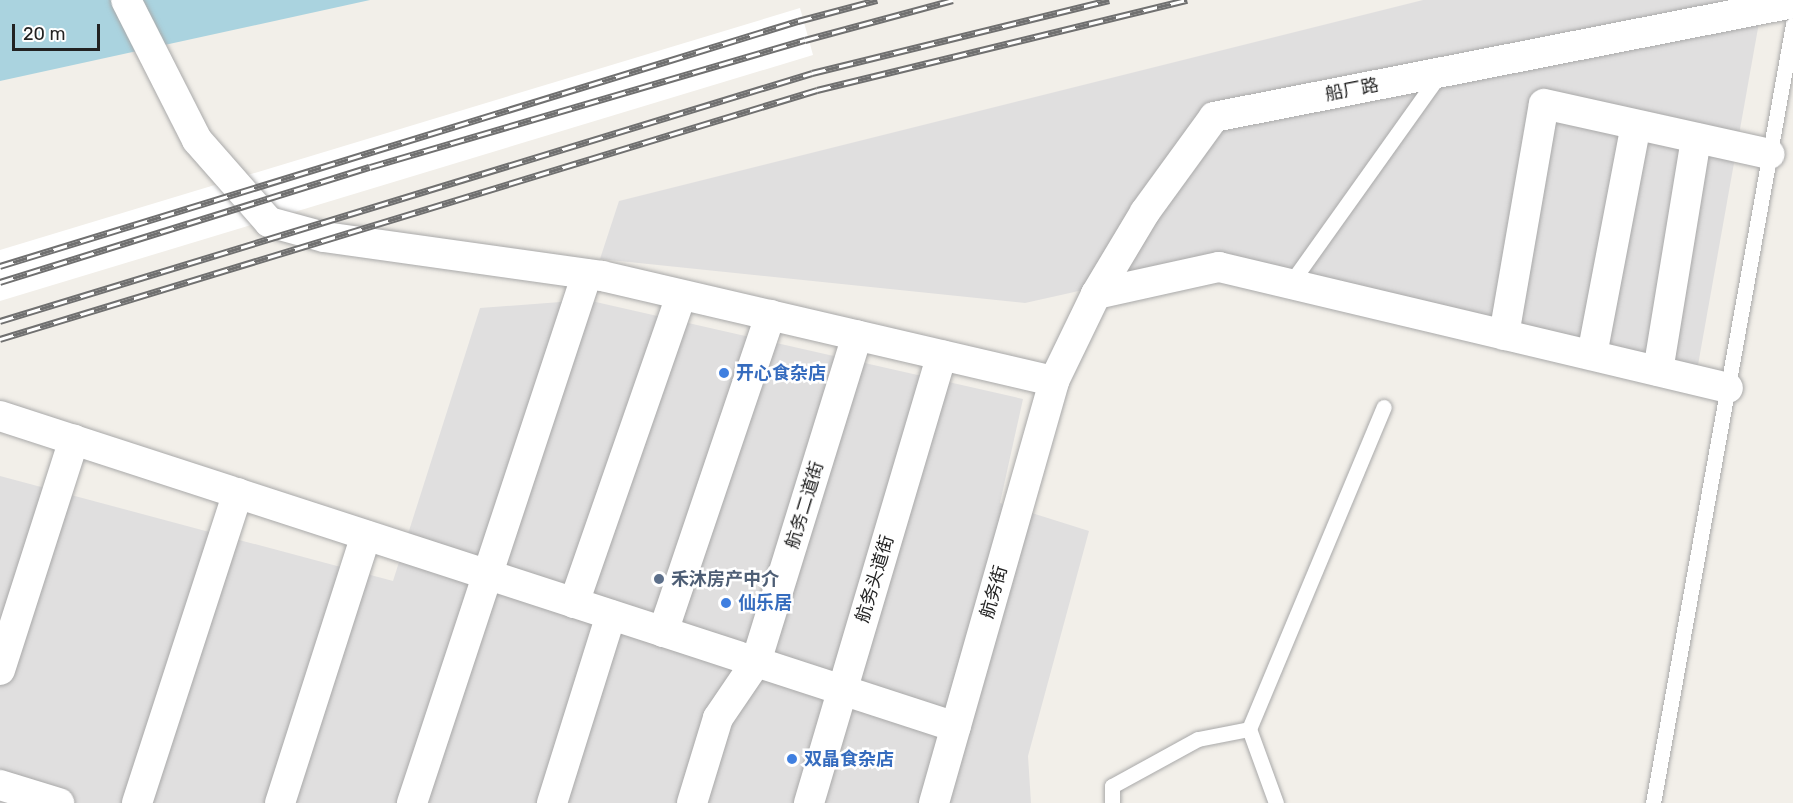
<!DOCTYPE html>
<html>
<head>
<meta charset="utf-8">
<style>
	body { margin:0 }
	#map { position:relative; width:1793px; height:803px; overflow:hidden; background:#f2efe9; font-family:Rubik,"Noto Sans SC",sans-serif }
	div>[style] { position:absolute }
	.residential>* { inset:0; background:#e0dfdf }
	.water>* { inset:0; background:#aad3df }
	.pier>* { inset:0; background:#fff }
	.roads { filter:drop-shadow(0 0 2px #a9a9a9) drop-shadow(0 0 2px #a9a9a9) }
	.service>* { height:15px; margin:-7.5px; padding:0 7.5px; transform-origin:7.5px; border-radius:7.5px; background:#fff }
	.minor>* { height:30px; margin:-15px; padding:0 15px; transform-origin:15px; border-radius:15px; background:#fff }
	.rail>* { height:7px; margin-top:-3.5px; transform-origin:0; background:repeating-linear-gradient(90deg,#fff 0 14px,#707070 0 28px); box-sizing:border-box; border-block:2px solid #707070 }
	.dots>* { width:16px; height:16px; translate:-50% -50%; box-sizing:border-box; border:3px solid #fff; border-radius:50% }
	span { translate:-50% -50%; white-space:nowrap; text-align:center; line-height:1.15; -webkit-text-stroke:5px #fff; paint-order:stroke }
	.street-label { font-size:18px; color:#222 }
	.shop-label { font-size:18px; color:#366cbe; font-weight:700 }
	.left { translate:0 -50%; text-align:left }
	.service-label { font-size:18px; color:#4e5e75; font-weight:700 }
	.scale { position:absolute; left:12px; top:24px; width:88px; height:27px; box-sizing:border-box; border:3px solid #222; border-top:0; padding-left:8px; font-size:18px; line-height:21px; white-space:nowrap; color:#222; -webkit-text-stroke:4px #fff; paint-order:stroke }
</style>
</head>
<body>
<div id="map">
	<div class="residential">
		<div style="clip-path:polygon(1423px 0,1763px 0,1695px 382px,1231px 257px,1025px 303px,600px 259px,619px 201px)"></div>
		<div style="clip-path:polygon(587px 300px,1023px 399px,1000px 503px,1089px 531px,1028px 756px,1031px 803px,0 803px,0 476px,393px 581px,480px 308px)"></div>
	</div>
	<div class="water">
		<div style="clip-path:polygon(0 0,370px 0,0 81px)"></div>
	</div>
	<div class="pier">
		<div style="clip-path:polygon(800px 8px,813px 55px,0 301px,0 250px)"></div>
	</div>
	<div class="roads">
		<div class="service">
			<div style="left:1290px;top:284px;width:257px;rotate:-54.5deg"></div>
			<div style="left:1112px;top:803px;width:17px;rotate:-90deg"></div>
			<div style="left:1112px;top:786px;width:98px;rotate:-28.7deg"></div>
			<div style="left:1198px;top:739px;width:52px;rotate:-11.1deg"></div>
			<div style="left:1276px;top:803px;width:79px;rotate:-110deg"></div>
			<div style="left:1249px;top:729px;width:349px;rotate:-67.3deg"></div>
			<div style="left:1653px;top:803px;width:791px;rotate:-79.81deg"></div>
		</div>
		<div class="minor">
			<div style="left:126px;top:0;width:157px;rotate:63.1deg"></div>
			<div style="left:197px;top:140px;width:109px;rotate:48.7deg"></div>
			<div style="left:269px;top:222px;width:57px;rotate:15.3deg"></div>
			<div style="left:324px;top:237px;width:281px;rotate:8deg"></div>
			<div style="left:602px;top:276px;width:464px;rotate:13.1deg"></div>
			<div style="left:1096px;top:294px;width:126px;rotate:-12.4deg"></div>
			<div style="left:1219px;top:267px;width:523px;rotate:13.37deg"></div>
			<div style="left:1504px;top:335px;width:234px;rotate:-80.2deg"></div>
			<div style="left:1544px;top:104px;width:231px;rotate:12.5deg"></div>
			<div style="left:1592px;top:355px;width:234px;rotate:-79.2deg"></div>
			<div style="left:1658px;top:371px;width:236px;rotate:-80.7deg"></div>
			<div style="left:0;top:416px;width:1005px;rotate:18.02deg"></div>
			<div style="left:574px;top:603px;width:326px;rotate:-70.8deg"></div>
			<div style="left:663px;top:632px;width:335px;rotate:-71.3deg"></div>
			<div style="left:0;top:670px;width:242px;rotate:-72.2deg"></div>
			<div style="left:0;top:785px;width:62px;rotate:17deg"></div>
			<div style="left:137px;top:803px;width:326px;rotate:-72deg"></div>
			<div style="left:280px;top:803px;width:281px;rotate:-72.2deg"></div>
			<div style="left:412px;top:803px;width:557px;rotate:-71.7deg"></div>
			<div style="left:552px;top:803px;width:197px;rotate:-72.6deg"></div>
			<div style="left:692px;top:803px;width:89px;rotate:-73deg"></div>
			<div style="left:718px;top:718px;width:68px;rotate:-55.8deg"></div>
			<div style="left:756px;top:662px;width:342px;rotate:-72.8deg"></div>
			<div style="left:809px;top:803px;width:467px;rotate:-73.5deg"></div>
			<div style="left:934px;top:803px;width:439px;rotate:-74.1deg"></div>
			<div style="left:1054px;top:381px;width:97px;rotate:-64.2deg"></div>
			<div style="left:1096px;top:294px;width:96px;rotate:-59.1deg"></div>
			<div style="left:1145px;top:212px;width:117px;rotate:-54deg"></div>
			<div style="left:1214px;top:117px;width:590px;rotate:-11.14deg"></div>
		</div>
	</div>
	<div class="rail">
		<div style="left:0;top:266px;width:835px;rotate:-17.07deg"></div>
		<div style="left:798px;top:21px;width:82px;rotate:-14.9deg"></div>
		<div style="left:0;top:282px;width:387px;rotate:-17.3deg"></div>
		<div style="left:370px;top:167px;width:453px;rotate:-16.3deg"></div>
		<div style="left:805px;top:40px;width:153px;rotate:-15.1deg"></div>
		<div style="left:0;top:321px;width:849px;rotate:-16.98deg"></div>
		<div style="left:812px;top:73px;width:306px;rotate:-13.8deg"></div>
		<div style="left:0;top:339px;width:854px;rotate:-16.95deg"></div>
		<div style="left:817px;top:90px;width:381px;rotate:-13.7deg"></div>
	</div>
	<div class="dots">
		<div style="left:724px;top:373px;background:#3f7fe0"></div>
		<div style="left:659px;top:579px;background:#5c6f8a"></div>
		<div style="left:726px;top:603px;background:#3f7fe0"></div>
		<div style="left:792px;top:759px;background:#3f7fe0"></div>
	</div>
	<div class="street-label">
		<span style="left:1352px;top:90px;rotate:-11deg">船厂路</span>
		<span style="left:805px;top:505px;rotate:-73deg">航务二道街</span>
		<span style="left:875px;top:579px;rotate:-73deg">航务头道街</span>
		<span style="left:994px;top:592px;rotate:-74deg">航务街</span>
	</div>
	<div class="shop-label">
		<span class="left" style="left:736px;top:373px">开心食杂店</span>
		<span class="left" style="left:738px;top:603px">仙乐居</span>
		<span class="left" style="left:804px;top:759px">双晶食杂店</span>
	</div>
	<div class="service-label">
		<span class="left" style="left:671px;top:579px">禾沐房产中介</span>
	</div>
	<div class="scale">20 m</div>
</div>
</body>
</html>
